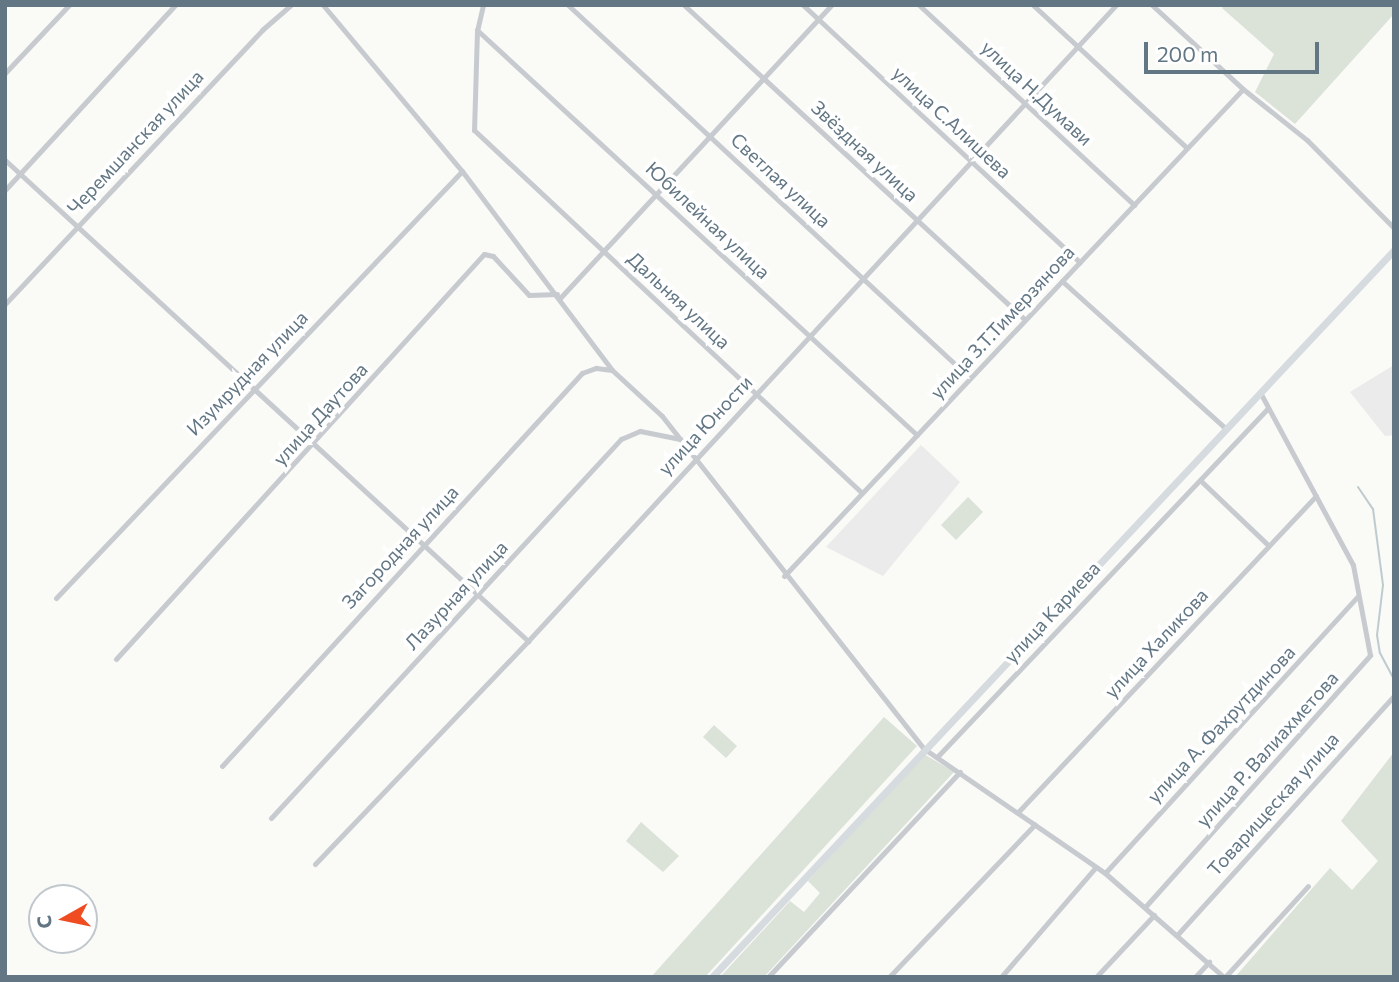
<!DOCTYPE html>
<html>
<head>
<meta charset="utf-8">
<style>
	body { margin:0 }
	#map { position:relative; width:1399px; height:982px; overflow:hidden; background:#fafaf7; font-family:Commissioner,sans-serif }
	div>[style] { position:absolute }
	.built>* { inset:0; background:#eaebea }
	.green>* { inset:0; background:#dbe2d8 }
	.stream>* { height:2px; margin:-1px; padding:0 1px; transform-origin:1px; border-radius:1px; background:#becbcf }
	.minor>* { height:5px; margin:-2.5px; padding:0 2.5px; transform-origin:2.5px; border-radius:2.5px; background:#c7cbcf }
	.secondary>* { height:7px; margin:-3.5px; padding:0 3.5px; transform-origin:3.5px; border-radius:3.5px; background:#d6dbdf }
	span { translate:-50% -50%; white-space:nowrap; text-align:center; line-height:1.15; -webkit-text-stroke:7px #fff; paint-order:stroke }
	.street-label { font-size:19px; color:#627684 }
	.frame { position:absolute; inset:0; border:7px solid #627684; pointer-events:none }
	.north { position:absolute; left:28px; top:884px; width:70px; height:70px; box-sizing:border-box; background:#fff; border:2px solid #c0c8ce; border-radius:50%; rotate:261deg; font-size:19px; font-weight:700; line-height:28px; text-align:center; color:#627684 }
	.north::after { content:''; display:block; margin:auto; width:24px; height:32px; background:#f04c21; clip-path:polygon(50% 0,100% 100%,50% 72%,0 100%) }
	.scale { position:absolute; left:1144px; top:42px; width:175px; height:32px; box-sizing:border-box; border:4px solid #627684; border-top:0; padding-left:9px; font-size:21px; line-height:24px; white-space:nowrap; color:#627684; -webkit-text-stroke:5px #fff; paint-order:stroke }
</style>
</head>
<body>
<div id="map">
	<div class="built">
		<div style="clip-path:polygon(1394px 365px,1394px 435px,1385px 436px,1350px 392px)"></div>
		<div style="clip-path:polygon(921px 445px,960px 482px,883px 576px,826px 547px)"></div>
	</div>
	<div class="green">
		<div style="clip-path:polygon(1224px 5px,1394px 5px,1394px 14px,1295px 124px,1255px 92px,1274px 54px,1222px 8px)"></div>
		<div style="clip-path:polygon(968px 497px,983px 512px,956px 540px,941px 525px)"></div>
		<div style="clip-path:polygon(884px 717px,917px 746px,705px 977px,651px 977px)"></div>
		<div style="clip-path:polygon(714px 725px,737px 746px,726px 758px,703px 737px)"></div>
		<div style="clip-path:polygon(1394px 752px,1394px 977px,1235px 977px,1330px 868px,1352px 890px,1378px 861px,1341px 821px)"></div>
		<div style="clip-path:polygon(924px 754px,954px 772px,764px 977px,720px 977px,790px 901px,804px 912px,820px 893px,808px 881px)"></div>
		<div style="clip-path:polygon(641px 822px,679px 856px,663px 872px,626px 841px)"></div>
	</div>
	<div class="stream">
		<div style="left:1358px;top:487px;width:27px;rotate:56deg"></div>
		<div style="left:1373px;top:509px;width:77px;rotate:82.5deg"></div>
		<div style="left:1383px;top:585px;width:50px;rotate:96.8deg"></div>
		<div style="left:1377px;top:635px;width:18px;rotate:81deg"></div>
		<div style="left:1380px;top:653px;width:30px;rotate:62deg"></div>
	</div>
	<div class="minor">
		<div style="left:323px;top:5px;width:217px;rotate:50.1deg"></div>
		<div style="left:462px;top:171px;width:249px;rotate:53deg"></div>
		<div style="left:612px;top:370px;width:68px;rotate:42.6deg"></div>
		<div style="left:662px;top:416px;width:422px;rotate:51.8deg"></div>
		<div style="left:923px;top:748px;width:221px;rotate:34.5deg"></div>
		<div style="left:1105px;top:873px;width:158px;rotate:41.2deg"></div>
		<div style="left:483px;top:5px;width:26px;rotate:103deg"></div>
		<div style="left:477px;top:30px;width:100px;rotate:91.7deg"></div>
		<div style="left:474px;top:130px;width:531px;rotate:43.09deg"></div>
		<div style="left:568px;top:5px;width:548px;rotate:42.86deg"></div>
		<div style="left:684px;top:5px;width:464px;rotate:42.7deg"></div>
		<div style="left:803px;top:5px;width:378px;rotate:42.9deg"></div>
		<div style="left:919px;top:5px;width:294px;rotate:42.9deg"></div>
		<div style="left:1033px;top:5px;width:210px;rotate:42.9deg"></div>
		<div style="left:1152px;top:5px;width:124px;rotate:42.7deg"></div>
		<div style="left:1243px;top:89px;width:82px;rotate:38.6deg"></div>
		<div style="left:1307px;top:140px;width:124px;rotate:45.3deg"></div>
		<div style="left:477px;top:30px;width:598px;rotate:42.63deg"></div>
		<div style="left:5px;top:73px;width:93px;rotate:-46.7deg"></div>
		<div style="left:5px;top:160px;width:711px;rotate:42.6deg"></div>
		<div style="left:5px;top:190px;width:251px;rotate:-47.4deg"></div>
		<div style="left:1062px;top:281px;width:219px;rotate:42deg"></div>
		<div style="left:560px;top:298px;width:399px;rotate:-47.2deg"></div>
		<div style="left:5px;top:304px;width:376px;rotate:-46.8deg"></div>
		<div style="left:262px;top:30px;width:38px;rotate:-41deg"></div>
		<div style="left:1200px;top:480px;width:95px;rotate:43.7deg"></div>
		<div style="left:784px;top:576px;width:669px;rotate:-46.7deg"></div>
		<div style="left:56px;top:598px;width:589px;rotate:-46.44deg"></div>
		<div style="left:116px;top:659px;width:547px;rotate:-47.74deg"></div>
		<div style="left:484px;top:254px;width:9px;rotate:13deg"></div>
		<div style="left:493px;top:256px;width:53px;rotate:47.3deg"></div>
		<div style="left:529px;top:295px;width:28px;rotate:-2deg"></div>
		<div style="left:937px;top:757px;width:481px;rotate:-46.5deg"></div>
		<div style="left:222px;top:766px;width:533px;rotate:-47.51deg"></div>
		<div style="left:582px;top:373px;width:15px;rotate:-20deg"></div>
		<div style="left:596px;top:368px;width:16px;rotate:7deg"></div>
		<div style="left:1019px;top:811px;width:433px;rotate:-46.7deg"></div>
		<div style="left:271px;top:818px;width:516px;rotate:-47.28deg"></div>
		<div style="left:621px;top:439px;width:21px;rotate:-23deg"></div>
		<div style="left:640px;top:431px;width:41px;rotate:11.3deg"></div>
		<div style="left:315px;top:864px;width:308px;rotate:-46.3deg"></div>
		<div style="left:528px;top:641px;width:866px;rotate:-47.25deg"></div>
		<div style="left:1105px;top:873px;width:375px;rotate:-47.6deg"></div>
		<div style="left:1145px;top:907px;width:338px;rotate:-48.2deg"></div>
		<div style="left:1370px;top:655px;width:92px;rotate:-100.7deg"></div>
		<div style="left:1353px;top:565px;width:196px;rotate:-118.3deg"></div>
		<div style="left:1177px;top:935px;width:323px;rotate:-47.8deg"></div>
		<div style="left:768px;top:977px;width:281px;rotate:-46.9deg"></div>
		<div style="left:889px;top:977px;width:211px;rotate:-46.3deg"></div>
		<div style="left:1001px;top:977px;width:145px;rotate:-49.2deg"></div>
		<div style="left:1096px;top:977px;width:85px;rotate:-46.9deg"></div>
		<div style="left:1195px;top:977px;width:21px;rotate:-47deg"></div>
		<div style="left:1225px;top:977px;width:123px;rotate:-47.6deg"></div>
	</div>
	<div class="secondary">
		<div style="left:712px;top:977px;width:997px;rotate:-46.83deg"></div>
	</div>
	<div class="street-label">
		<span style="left:1037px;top:93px;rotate:43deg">улица Н.Думави</span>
		<span style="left:952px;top:122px;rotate:43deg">улица С.Алишева</span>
		<span style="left:135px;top:142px;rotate:-47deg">Черемшанская улица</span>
		<span style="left:865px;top:151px;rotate:43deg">Звёздная улица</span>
		<span style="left:781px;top:180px;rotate:43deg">Светлая улица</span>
		<span style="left:708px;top:220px;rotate:43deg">Юбилейная улица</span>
		<span style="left:679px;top:300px;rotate:43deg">Дальняя улица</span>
		<span style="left:1002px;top:322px;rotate:-47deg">улица З.Т.Тимерзянова</span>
		<span style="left:247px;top:373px;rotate:-46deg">Изумрудная улица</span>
		<span style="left:320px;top:414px;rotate:-48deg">улица Даутова</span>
		<span style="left:705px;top:425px;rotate:-47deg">улица Юности</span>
		<span style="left:400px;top:547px;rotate:-47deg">Загородная улица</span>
		<span style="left:456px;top:595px;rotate:-47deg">Лазурная улица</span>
		<span style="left:1052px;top:612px;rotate:-47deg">улица Кариева</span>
		<span style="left:1156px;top:643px;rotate:-47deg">улица Халикова</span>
		<span style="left:1221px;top:724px;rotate:-47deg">улица А. Фахрутдинова</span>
		<span style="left:1267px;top:749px;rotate:-48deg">улица Р. Валиахметова</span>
		<span style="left:1273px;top:804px;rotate:-48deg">Товарищеская улица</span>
	</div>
	<div class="frame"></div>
	<div class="north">С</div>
	<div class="scale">200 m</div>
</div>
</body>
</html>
